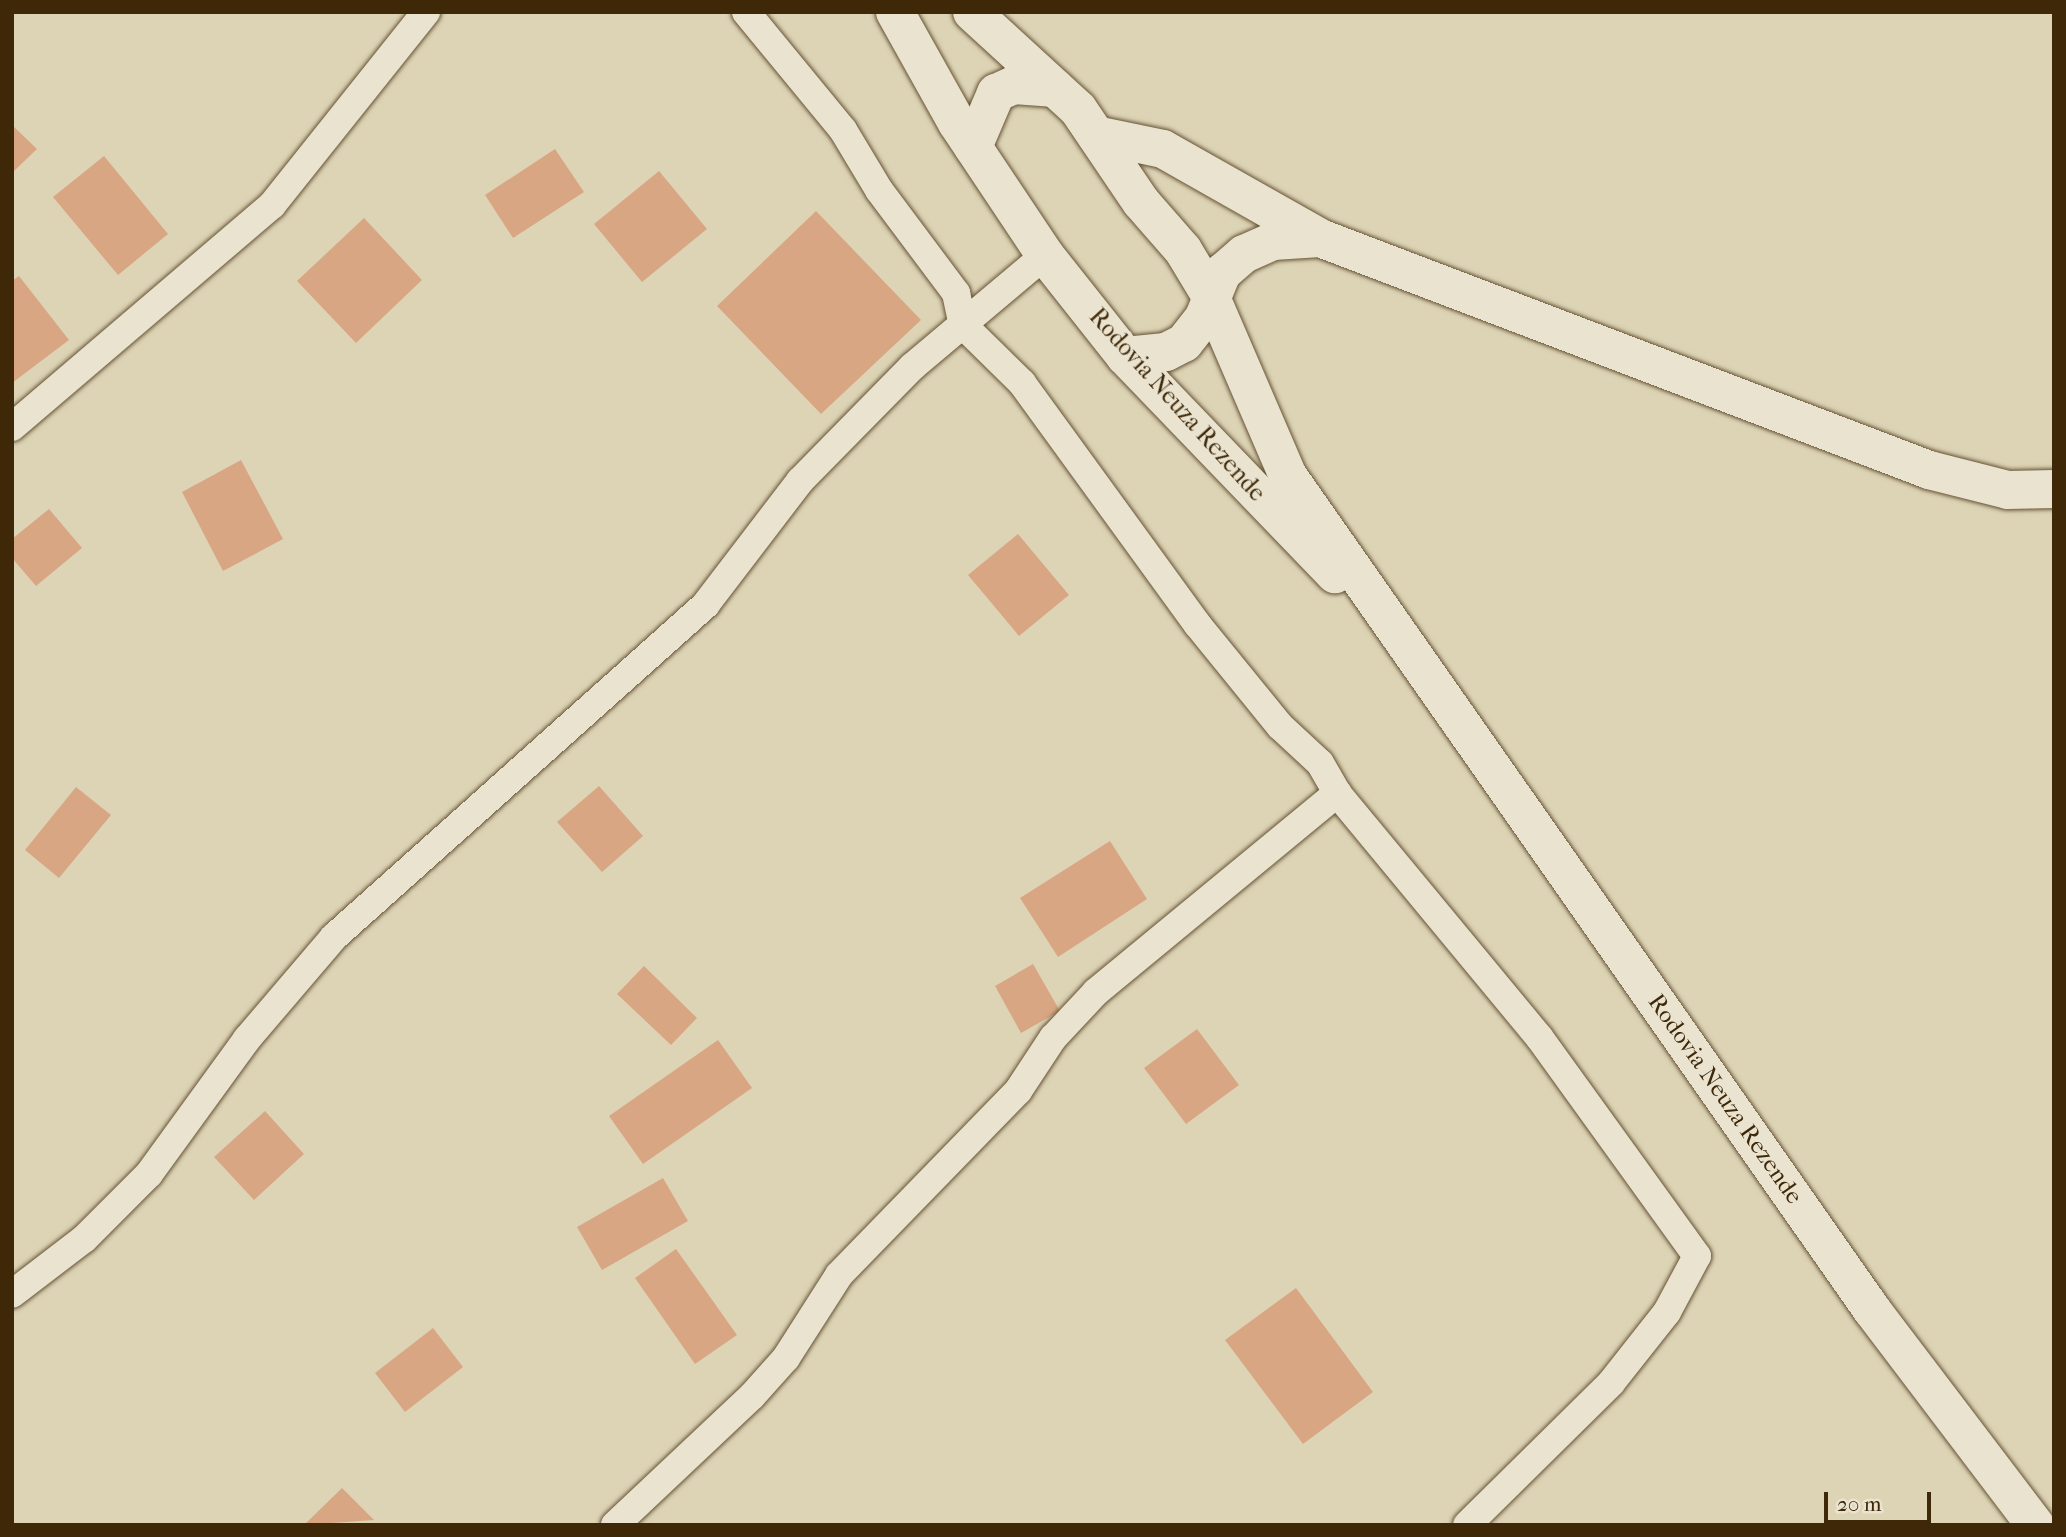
<!DOCTYPE html>
<html>
<head>
<meta charset="utf-8">
<style>
	body { margin:0 }
	#map { position:relative; width:2066px; height:1537px; overflow:hidden; background:#ddd4b6; font-family:"IM FELL French Canon",serif }
	div>[style] { position:absolute }
	.building>* { inset:0; background:#d9a683 }
	.roads { filter:drop-shadow(0 0 2px #665334) drop-shadow(0 0 2px #665334) }
	.street>* { height:28px; margin:-14px; padding:0 14px; transform-origin:14px; border-radius:14px; background:#e9e3d0 }
	.secondary>* { height:38px; margin:-19px; padding:0 19px; transform-origin:19px; border-radius:19px; background:#e9e3d0 }
	span { translate:-50% -50%; white-space:nowrap; text-align:center; line-height:1.15; -webkit-text-stroke:7px #e9e3d0; paint-order:stroke }
	.street-label { font-size:24px; color:#3e2808 }
	.frame { position:absolute; inset:0; border:14px solid #3e2808; pointer-events:none }
	.scale { position:absolute; left:1824px; top:1492px; width:107px; height:32px; box-sizing:border-box; border:4px solid #3e2808; border-top:0; padding-left:9px; font-size:21px; line-height:24px; white-space:nowrap; color:#3e2808; -webkit-text-stroke:5px #e9e3d0; paint-order:stroke }
</style>
</head>
<body>
<div id="map">
	<div class="building">
		<div style="clip-path:polygon(12px 125px,37px 149px,12px 173px)"></div>
		<div style="clip-path:polygon(555px 149px,584px 192px,513px 238px,485px 195px)"></div>
		<div style="clip-path:polygon(104px 156px,168px 234px,118px 275px,53px 197px)"></div>
		<div style="clip-path:polygon(659px 171px,707px 229px,642px 282px,594px 224px)"></div>
		<div style="clip-path:polygon(816px 211px,921px 320px,821px 414px,717px 306px)"></div>
		<div style="clip-path:polygon(364px 218px,422px 280px,356px 343px,297px 281px)"></div>
		<div style="clip-path:polygon(19px 276px,69px 340px,12px 383px,12px 281px)"></div>
		<div style="clip-path:polygon(241px 460px,283px 539px,223px 571px,182px 492px)"></div>
		<div style="clip-path:polygon(49px 509px,82px 548px,36px 586px,12px 558px,12px 539px)"></div>
		<div style="clip-path:polygon(1018px 534px,1069px 595px,1019px 636px,968px 575px)"></div>
		<div style="clip-path:polygon(599px 786px,643px 836px,602px 872px,557px 822px)"></div>
		<div style="clip-path:polygon(76px 787px,111px 815px,59px 878px,25px 850px)"></div>
		<div style="clip-path:polygon(1110px 841px,1147px 899px,1058px 957px,1020px 898px)"></div>
		<div style="clip-path:polygon(1033px 964px,1060px 1011px,1021px 1033px,995px 986px)"></div>
		<div style="clip-path:polygon(644px 966px,697px 1018px,671px 1045px,617px 994px)"></div>
		<div style="clip-path:polygon(1197px 1029px,1239px 1085px,1186px 1124px,1144px 1068px)"></div>
		<div style="clip-path:polygon(718px 1040px,752px 1088px,643px 1164px,609px 1116px)"></div>
		<div style="clip-path:polygon(265px 1111px,304px 1154px,254px 1200px,214px 1157px)"></div>
		<div style="clip-path:polygon(663px 1178px,688px 1221px,602px 1270px,577px 1227px)"></div>
		<div style="clip-path:polygon(676px 1249px,737px 1335px,695px 1364px,635px 1278px)"></div>
		<div style="clip-path:polygon(1296px 1288px,1373px 1392px,1303px 1444px,1225px 1340px)"></div>
		<div style="clip-path:polygon(433px 1328px,463px 1367px,405px 1412px,375px 1373px)"></div>
		<div style="clip-path:polygon(342px 1488px,374px 1520px,304px 1525px)"></div>
	</div>
	<div class="roads">
		<div class="street">
			<div style="left:746px;top:12px;width:153px;rotate:50.6deg"></div>
			<div style="left:843px;top:130px;width:70px;rotate:59deg"></div>
			<div style="left:879px;top:190px;width:129px;rotate:53.2deg"></div>
			<div style="left:956px;top:293px;width:33px;rotate:78deg"></div>
			<div style="left:963px;top:325px;width:83px;rotate:44.5deg"></div>
			<div style="left:1022px;top:383px;width:298px;rotate:54deg"></div>
			<div style="left:1197px;top:624px;width:132px;rotate:50.9deg"></div>
			<div style="left:1280px;top:726px;width:54px;rotate:42.8deg"></div>
			<div style="left:1320px;top:763px;width:34px;rotate:60deg"></div>
			<div style="left:1337px;top:793px;width:317px;rotate:50.4deg"></div>
			<div style="left:1539px;top:1037px;width:270px;rotate:54.2deg"></div>
			<div style="left:1697px;top:1256px;width:64px;rotate:118.2deg"></div>
			<div style="left:1667px;top:1312px;width:90px;rotate:128.3deg"></div>
			<div style="left:1611px;top:1383px;width:202px;rotate:135.4deg"></div>
			<div style="left:12px;top:427px;width:342px;rotate:-40.5deg"></div>
			<div style="left:272px;top:205px;width:247px;rotate:-51.4deg"></div>
			<div style="left:12px;top:1294px;width:91px;rotate:-37.4deg"></div>
			<div style="left:84px;top:1239px;width:92px;rotate:-45deg"></div>
			<div style="left:149px;top:1174px;width:167px;rotate:-54deg"></div>
			<div style="left:247px;top:1039px;width:134px;rotate:-49.5deg"></div>
			<div style="left:334px;top:937px;width:499px;rotate:-41.8deg"></div>
			<div style="left:706px;top:604px;width:155px;rotate:-52.6deg"></div>
			<div style="left:800px;top:481px;width:160px;rotate:-45.5deg"></div>
			<div style="left:912px;top:367px;width:174px;rotate:-40.1deg"></div>
			<div style="left:615px;top:1525px;width:188px;rotate:-43.3deg"></div>
			<div style="left:752px;top:1396px;width:51px;rotate:-48.2deg"></div>
			<div style="left:786px;top:1358px;width:98px;rotate:-57.4deg"></div>
			<div style="left:839px;top:1275px;width:257px;rotate:-45.8deg"></div>
			<div style="left:1018px;top:1091px;width:64px;rotate:-56.6deg"></div>
			<div style="left:1053px;top:1038px;width:63px;rotate:-46.9deg"></div>
			<div style="left:1096px;top:992px;width:313px;rotate:-39.5deg"></div>
		</div>
		<div class="secondary">
			<div style="left:895px;top:12px;width:127px;rotate:60.8deg"></div>
			<div style="left:957px;top:123px;width:159px;rotate:56.3deg"></div>
			<div style="left:1045px;top:255px;width:129px;rotate:51.6deg"></div>
			<div style="left:1125px;top:356px;width:303px;rotate:46.1deg"></div>
			<div style="left:972px;top:12px;width:144px;rotate:42.5deg"></div>
			<div style="left:1078px;top:109px;width:112px;rotate:55.9deg"></div>
			<div style="left:1141px;top:202px;width:64px;rotate:48.8deg"></div>
			<div style="left:1183px;top:250px;width:52px;rotate:59deg"></div>
			<div style="left:1210px;top:295px;width:197px;rotate:66.7deg"></div>
			<div style="left:1288px;top:476px;width:1018px;rotate:55deg"></div>
			<div style="left:1872px;top:1310px;width:270px;rotate:52.8deg"></div>
			<div style="left:1096px;top:135px;width:68px;rotate:11.8deg"></div>
			<div style="left:1163px;top:149px;width:180px;rotate:29.5deg"></div>
			<div style="left:1320px;top:238px;width:652px;rotate:20.85deg"></div>
			<div style="left:1929px;top:470px;width:81px;rotate:14.2deg"></div>
			<div style="left:2008px;top:490px;width:46px;rotate:-1.2deg"></div>
			<div style="left:973px;top:147px;width:59px;rotate:-66.9deg"></div>
			<div style="left:996px;top:93px;width:20px;rotate:-24deg"></div>
			<div style="left:1014px;top:85px;width:41px;rotate:4.2deg"></div>
			<div style="left:1125px;top:356px;width:41px;rotate:-5.6deg"></div>
			<div style="left:1166px;top:352px;width:20px;rotate:-27deg"></div>
			<div style="left:1184px;top:343px;width:33px;rotate:-52deg"></div>
			<div style="left:1204px;top:317px;width:48px;rotate:-67.8deg"></div>
			<div style="left:1222px;top:273px;width:29px;rotate:-41deg"></div>
			<div style="left:1244px;top:254px;width:32px;rotate:-24deg"></div>
			<div style="left:1273px;top:241px;width:47px;rotate:-3.7deg"></div>
		</div>
	</div>
	<div class="street-label">
		<span style="left:1177px;top:405px;rotate:48deg">Rodovia Neuza Rezende</span>
		<span style="left:1725px;top:1099px;rotate:55deg">Rodovia Neuza Rezende</span>
	</div>
	<div class="frame"></div>
	<div class="scale">20 m</div>
</div>
</body>
</html>
